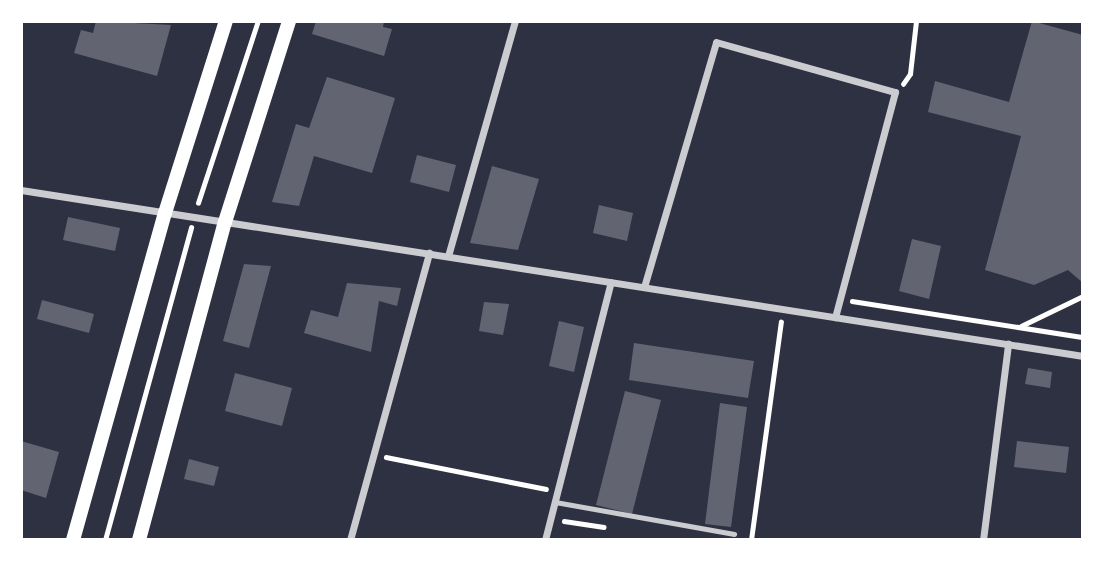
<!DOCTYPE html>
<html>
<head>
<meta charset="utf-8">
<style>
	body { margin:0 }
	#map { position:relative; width:1104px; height:561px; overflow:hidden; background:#2d3142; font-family:"Exo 2",sans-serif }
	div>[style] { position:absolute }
	.building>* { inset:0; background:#626471 }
	.path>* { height:4.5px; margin:-2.25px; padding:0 2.25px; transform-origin:2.25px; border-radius:2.25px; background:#fff }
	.service>* { height:5px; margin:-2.5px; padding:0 2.5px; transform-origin:2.5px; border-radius:2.5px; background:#caccd0 }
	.minor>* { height:7px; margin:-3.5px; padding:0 3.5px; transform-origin:3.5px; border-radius:3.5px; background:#caccd0 }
	.secondary>* { height:14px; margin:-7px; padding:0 7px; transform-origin:7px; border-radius:7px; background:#fff }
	span { translate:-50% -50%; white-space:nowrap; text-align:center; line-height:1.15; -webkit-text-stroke:7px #fff; paint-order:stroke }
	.frame { position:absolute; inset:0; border:23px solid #fff; pointer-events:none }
</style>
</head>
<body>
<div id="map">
	<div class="building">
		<div style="clip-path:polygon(96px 21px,171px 25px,157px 76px,74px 53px,81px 30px,93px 33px)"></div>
		<div style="clip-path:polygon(316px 21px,384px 21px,383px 27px,392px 29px,384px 56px,312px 34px)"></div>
		<div style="clip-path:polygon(1032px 21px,1083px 35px,1083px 283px,1068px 270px,1034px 285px,985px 270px,1021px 136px,928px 112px,935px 81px,1009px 102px)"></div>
		<div style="clip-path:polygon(327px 77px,395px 98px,372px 173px,314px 156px,299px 206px,272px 202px,296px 124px,309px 128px)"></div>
		<div style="clip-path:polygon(417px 155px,456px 165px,449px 192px,410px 182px)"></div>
		<div style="clip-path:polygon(492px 166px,539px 179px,518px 250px,470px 243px)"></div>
		<div style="clip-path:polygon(599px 205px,633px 213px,627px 241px,593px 233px)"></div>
		<div style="clip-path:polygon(68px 217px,120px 228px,115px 251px,63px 240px)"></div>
		<div style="clip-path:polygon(912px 239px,941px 246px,929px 299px,899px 291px)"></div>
		<div style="clip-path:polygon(244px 264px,271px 266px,249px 348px,223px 341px)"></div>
		<div style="clip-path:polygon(347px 283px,401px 288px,397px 306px,379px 301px,371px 352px,304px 333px,311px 310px,338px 317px)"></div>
		<div style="clip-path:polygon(42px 300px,94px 314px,89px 333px,37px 319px)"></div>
		<div style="clip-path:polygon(484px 302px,509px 304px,503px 335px,479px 331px)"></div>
		<div style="clip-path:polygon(559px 321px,584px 327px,574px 372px,549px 366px)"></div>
		<div style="clip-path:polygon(634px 343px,754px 361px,748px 398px,629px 380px)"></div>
		<div style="clip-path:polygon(1028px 368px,1052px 372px,1050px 388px,1025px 384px)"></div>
		<div style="clip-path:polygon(235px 373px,292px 388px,282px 426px,225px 411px)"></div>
		<div style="clip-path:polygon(625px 391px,661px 400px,632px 514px,596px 505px)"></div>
		<div style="clip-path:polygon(720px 403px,747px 407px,731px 527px,705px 524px)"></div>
		<div style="clip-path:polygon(21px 441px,59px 452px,46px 498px,21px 490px)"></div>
		<div style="clip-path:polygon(1017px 441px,1069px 447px,1066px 473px,1014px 467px)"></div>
		<div style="clip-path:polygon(189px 459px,219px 467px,214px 486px,184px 479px)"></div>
	</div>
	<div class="path">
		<div style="left:903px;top:84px;width:12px;rotate:-55deg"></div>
		<div style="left:910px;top:74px;width:53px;rotate:-83.5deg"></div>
		<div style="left:198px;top:203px;width:192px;rotate:-71.8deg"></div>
		<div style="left:852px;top:301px;width:234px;rotate:8.9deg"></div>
		<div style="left:1021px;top:326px;width:69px;rotate:-25.8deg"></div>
		<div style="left:386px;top:457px;width:163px;rotate:11.3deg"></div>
		<div style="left:564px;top:521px;width:40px;rotate:8.5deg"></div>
		<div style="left:105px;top:540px;width:324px;rotate:-74.6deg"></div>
		<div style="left:751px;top:540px;width:220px;rotate:-82.2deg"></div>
	</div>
	<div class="service">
		<div style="left:555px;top:502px;width:182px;rotate:10.1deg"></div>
	</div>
	<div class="minor">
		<div style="left:21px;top:190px;width:1075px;rotate:8.88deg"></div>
		<div style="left:448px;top:256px;width:244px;rotate:-74.1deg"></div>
		<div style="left:644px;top:287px;width:255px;rotate:-73.6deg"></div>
		<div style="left:716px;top:42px;width:186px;rotate:15.6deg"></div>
		<div style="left:895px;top:92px;width:233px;rotate:104.9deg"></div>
		<div style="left:350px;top:540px;width:298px;rotate:-74.6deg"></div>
		<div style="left:545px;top:540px;width:266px;rotate:-75.7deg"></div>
		<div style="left:983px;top:540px;width:198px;rotate:-82.7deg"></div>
	</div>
	<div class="secondary">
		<div style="left:73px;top:540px;width:340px;rotate:-74.3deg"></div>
		<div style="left:165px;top:213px;width:201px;rotate:-72.4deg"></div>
		<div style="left:139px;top:540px;width:329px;rotate:-74.9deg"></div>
		<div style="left:225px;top:222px;width:211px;rotate:-72.3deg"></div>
	</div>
	<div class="frame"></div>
</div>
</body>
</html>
